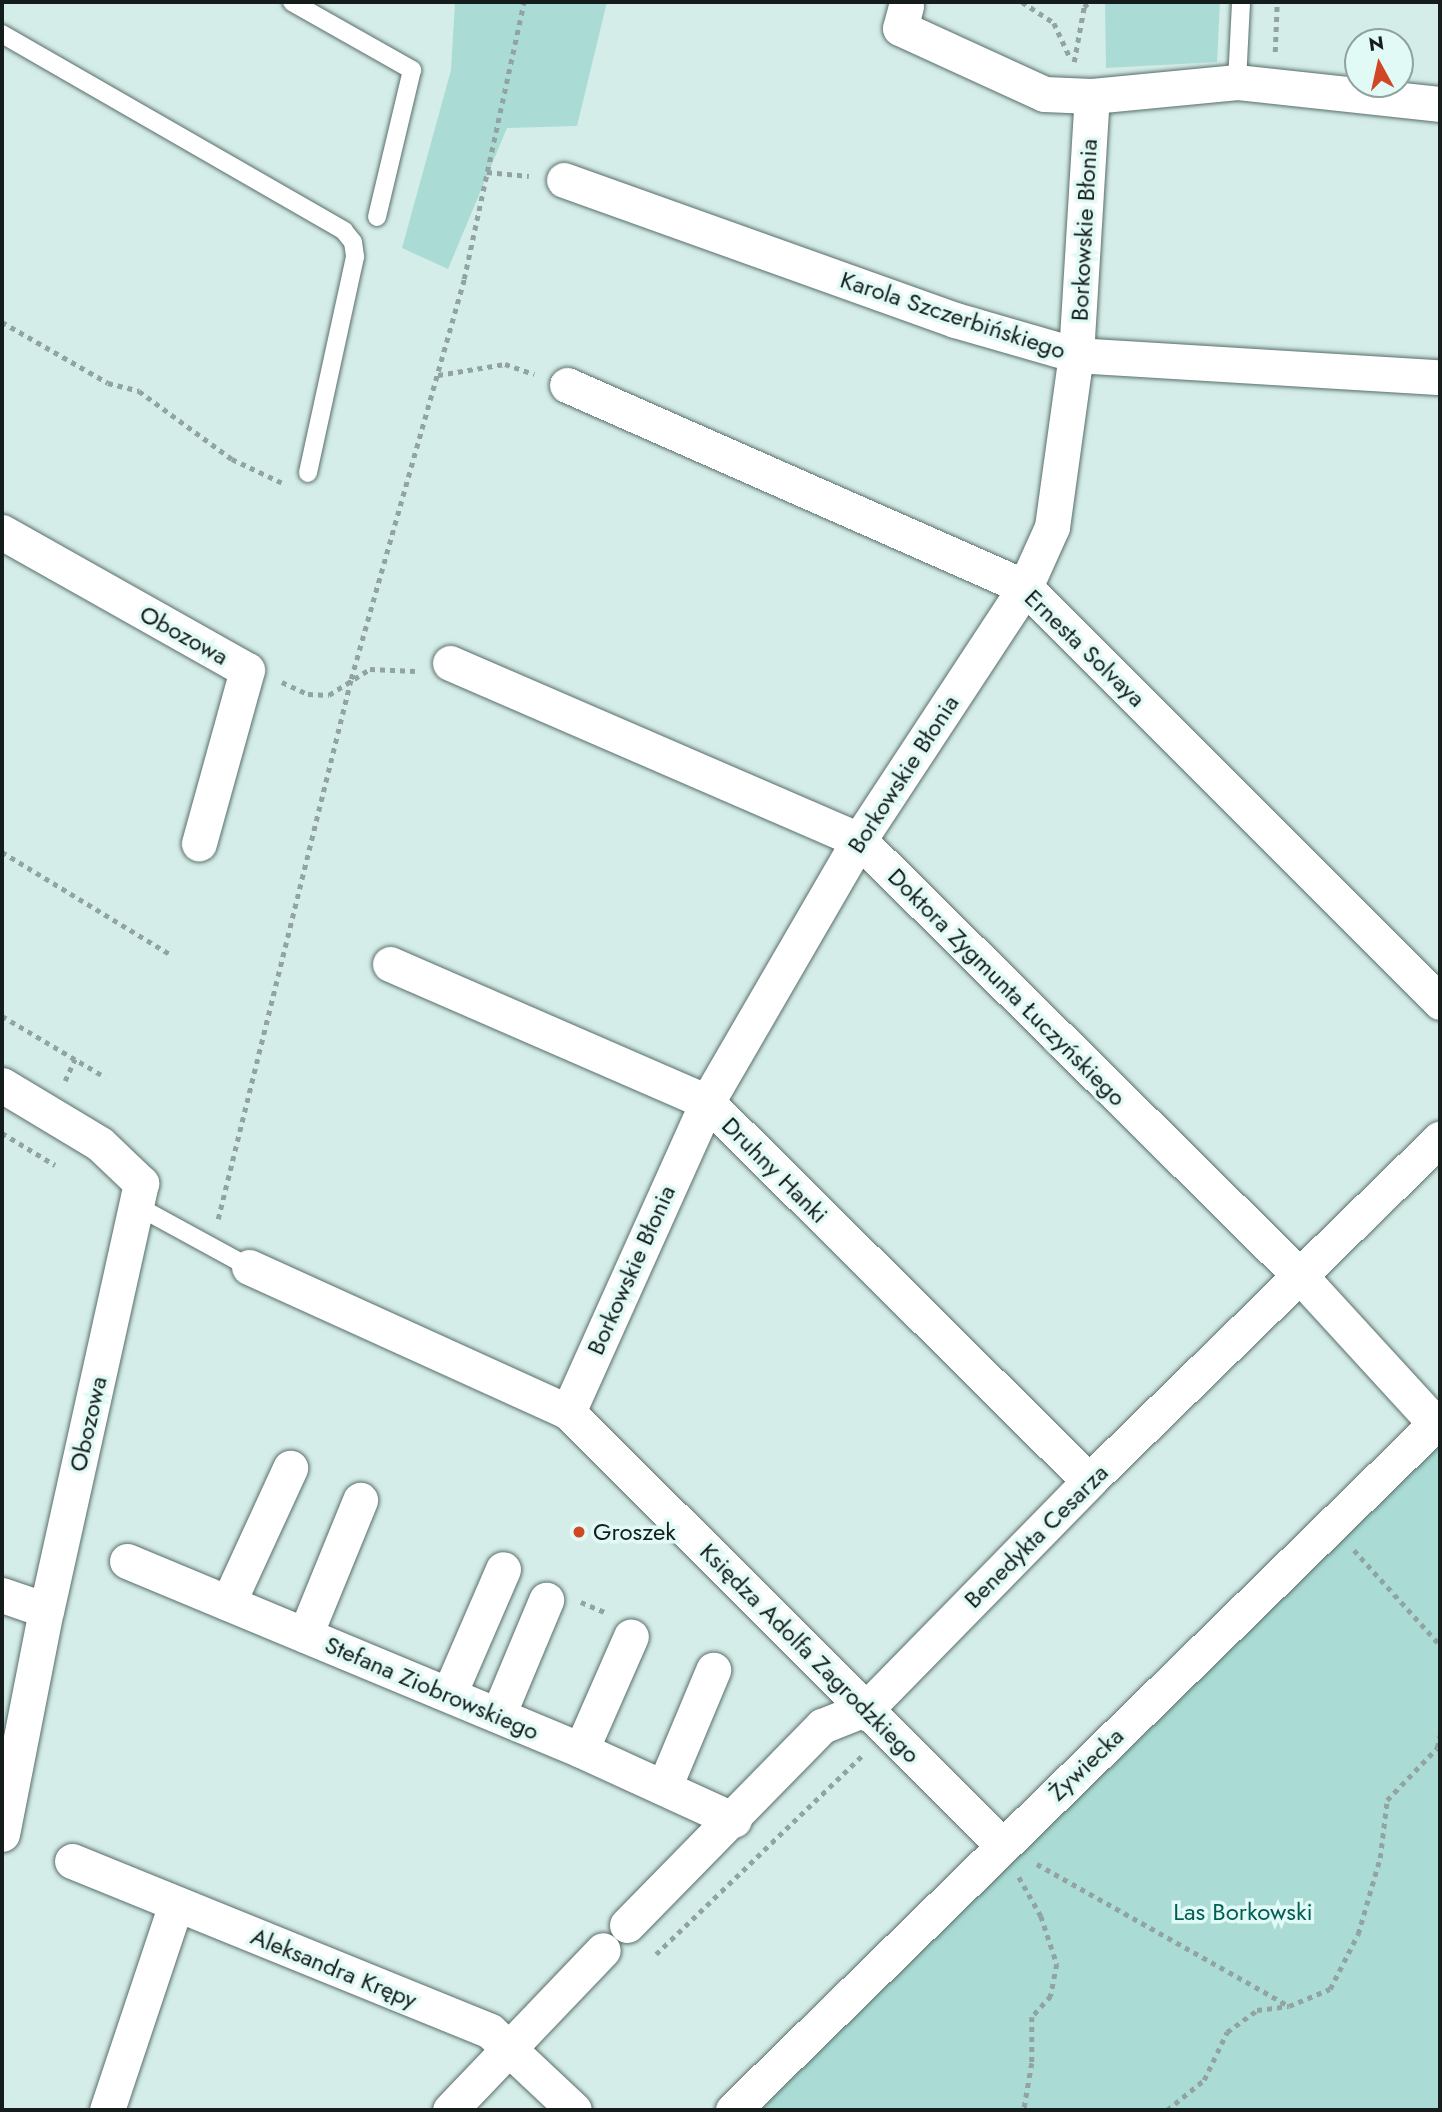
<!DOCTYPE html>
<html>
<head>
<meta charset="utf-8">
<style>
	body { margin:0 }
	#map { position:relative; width:1442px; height:2112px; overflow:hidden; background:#d5ede9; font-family:Jost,sans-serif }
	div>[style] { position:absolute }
	.green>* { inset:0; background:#aadcd5 }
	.path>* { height:4.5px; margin-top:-2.25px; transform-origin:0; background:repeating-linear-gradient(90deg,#91a4a1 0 5px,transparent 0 10px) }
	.roads { filter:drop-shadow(0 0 2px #596e6a) drop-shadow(0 0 2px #596e6a) }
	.lane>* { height:18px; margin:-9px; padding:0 9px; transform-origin:9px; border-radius:9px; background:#fff }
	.street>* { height:35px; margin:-17.5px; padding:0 17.5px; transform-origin:17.5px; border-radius:17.5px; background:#fff }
	.dots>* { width:19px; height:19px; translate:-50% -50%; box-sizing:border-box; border:4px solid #e2faf6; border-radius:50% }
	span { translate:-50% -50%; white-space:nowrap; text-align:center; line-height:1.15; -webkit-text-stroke:7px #e2faf6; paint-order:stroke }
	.street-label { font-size:24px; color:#141d1b }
	.poi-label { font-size:24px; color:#141d1b }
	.left { translate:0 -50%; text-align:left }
	.park-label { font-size:24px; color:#045d55 }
	.frame { position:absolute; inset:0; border:4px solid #141d1b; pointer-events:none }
	.north { position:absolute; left:1344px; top:28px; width:70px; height:70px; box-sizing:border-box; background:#e2faf6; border:2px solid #90a29e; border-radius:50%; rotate:352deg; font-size:19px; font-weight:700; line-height:28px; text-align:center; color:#141d1b }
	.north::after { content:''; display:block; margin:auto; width:24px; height:32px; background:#d14724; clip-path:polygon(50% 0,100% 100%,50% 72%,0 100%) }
</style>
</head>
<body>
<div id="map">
	<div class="green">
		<div style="clip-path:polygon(455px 2px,607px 2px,577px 126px,507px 128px,448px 269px,402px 248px,451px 70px)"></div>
		<div style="clip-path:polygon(1105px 2px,1220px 2px,1217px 62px,1106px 68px)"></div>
		<div style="clip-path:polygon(1440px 1443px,1440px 2110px,758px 2110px,1070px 1804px)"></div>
	</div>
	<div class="path">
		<div style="left:1022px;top:2px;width:38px;rotate:33deg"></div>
		<div style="left:1054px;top:23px;width:40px;rotate:65deg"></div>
		<div style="left:1275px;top:52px;width:50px;rotate:-87.7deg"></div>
		<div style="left:1074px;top:62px;width:56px;rotate:-79.7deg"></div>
		<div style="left:1084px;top:7px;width:7px;rotate:-45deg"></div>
		<div style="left:487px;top:172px;width:42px;rotate:5.4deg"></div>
		<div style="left:2px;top:322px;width:122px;rotate:29.9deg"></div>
		<div style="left:108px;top:383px;width:32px;rotate:14deg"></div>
		<div style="left:139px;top:391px;width:115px;rotate:36.2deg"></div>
		<div style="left:232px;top:459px;width:59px;rotate:25.3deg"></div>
		<div style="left:438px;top:375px;width:68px;rotate:-9.3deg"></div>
		<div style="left:505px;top:364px;width:31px;rotate:19deg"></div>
		<div style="left:282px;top:682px;width:29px;rotate:25deg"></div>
		<div style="left:308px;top:694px;width:21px;rotate:3deg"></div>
		<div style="left:329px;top:695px;width:49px;rotate:-32.4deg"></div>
		<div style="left:370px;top:669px;width:45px;rotate:2.5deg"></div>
		<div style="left:2px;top:852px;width:197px;rotate:31.3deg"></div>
		<div style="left:2px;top:1016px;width:120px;rotate:30.6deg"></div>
		<div style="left:65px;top:1081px;width:24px;rotate:-66deg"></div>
		<div style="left:2px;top:1133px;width:62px;rotate:31.1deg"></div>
		<div style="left:218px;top:1219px;width:556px;rotate:-76.16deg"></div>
		<div style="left:351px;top:679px;width:416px;rotate:-74.2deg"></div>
		<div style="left:464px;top:279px;width:283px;rotate:-77.8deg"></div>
		<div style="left:1354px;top:1550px;width:128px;rotate:47.8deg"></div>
		<div style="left:581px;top:1602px;width:26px;rotate:23deg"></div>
		<div style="left:1037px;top:1864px;width:289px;rotate:29.4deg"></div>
		<div style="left:1019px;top:1877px;width:45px;rotate:60.6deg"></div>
		<div style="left:1041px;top:1916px;width:51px;rotate:71.6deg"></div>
		<div style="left:1057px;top:1964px;width:33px;rotate:101deg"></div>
		<div style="left:1051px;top:1996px;width:28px;rotate:132deg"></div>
		<div style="left:1032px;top:2017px;width:46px;rotate:90deg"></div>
		<div style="left:1032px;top:2063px;width:48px;rotate:99.7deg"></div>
		<div style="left:656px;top:1954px;width:289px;rotate:-43.9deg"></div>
		<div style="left:1167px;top:2110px;width:48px;rotate:-39deg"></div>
		<div style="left:1204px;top:2080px;width:53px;rotate:-64.4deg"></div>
		<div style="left:1227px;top:2032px;width:37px;rotate:-36deg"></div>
		<div style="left:1257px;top:2010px;width:32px;rotate:-7deg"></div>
		<div style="left:1289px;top:2006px;width:44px;rotate:-22.5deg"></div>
		<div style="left:1330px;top:1989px;width:62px;rotate:-63deg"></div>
		<div style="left:1358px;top:1934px;width:79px;rotate:-73.9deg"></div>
		<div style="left:1380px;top:1858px;width:58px;rotate:-83.1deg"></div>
		<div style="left:1387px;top:1800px;width:72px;rotate:-46.1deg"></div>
		<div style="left:1437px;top:1748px;width:13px;rotate:-77deg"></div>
	</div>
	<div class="roads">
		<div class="lane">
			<div style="left:292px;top:2px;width:138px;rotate:29.5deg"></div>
			<div style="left:412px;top:70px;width:151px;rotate:103.4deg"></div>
			<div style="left:2px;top:34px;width:395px;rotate:29.9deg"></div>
			<div style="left:344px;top:231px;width:14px;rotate:51deg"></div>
			<div style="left:353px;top:242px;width:15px;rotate:82deg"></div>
			<div style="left:355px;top:257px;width:221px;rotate:102.3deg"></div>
			<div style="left:1237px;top:82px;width:80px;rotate:-87.1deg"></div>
			<div style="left:137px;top:1206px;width:128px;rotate:28.6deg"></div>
		</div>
		<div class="street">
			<div style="left:906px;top:6px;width:23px;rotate:105deg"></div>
			<div style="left:900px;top:28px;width:158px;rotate:24.6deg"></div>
			<div style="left:1044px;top:94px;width:48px;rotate:2.4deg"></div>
			<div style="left:1092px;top:96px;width:146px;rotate:-5.5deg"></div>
			<div style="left:1237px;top:82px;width:204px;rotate:6.2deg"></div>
			<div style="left:564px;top:180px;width:415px;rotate:19.7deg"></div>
			<div style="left:955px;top:320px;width:126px;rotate:16.1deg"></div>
			<div style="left:1076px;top:355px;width:365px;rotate:3.5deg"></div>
			<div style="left:567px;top:385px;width:501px;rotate:23.8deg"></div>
			<div style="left:1025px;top:587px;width:587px;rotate:45deg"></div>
			<div style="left:2px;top:532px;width:281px;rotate:29.4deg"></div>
			<div style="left:247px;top:670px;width:180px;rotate:105.5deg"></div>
			<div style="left:450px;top:663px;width:446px;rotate:23.4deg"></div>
			<div style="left:859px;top:840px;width:623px;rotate:44.67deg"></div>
			<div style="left:1302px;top:1278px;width:198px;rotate:47.5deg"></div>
			<div style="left:390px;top:964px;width:346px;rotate:23.5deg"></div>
			<div style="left:707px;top:1102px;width:538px;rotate:44.77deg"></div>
			<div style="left:2px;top:1085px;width:114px;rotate:31deg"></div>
			<div style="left:100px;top:1144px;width:57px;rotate:43.6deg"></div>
			<div style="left:141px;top:1183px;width:437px;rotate:102.5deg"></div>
			<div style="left:46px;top:1610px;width:228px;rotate:101.1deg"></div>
			<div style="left:249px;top:1267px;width:350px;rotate:24.4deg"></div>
			<div style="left:568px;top:1412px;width:613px;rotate:44.93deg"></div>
			<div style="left:568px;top:1412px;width:340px;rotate:-65.8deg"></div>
			<div style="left:707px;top:1102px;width:303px;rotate:-59.9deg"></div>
			<div style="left:859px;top:840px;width:303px;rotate:-56.7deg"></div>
			<div style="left:1025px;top:587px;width:66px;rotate:-65.8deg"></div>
			<div style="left:1052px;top:527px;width:174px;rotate:-82.1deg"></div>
			<div style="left:1076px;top:355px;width:259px;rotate:-86.5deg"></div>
			<div style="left:127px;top:1561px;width:492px;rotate:22.6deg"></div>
			<div style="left:581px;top:1750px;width:168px;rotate:24.6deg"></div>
			<div style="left:2px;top:1595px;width:46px;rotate:18.8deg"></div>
			<div style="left:228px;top:1603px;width:149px;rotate:-65.3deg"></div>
			<div style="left:305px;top:1635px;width:146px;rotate:-67.8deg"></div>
			<div style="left:449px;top:1694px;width:136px;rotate:-66.6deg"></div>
			<div style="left:498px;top:1715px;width:125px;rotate:-67.3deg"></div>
			<div style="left:581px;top:1750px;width:124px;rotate:-66.3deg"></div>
			<div style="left:665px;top:1785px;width:125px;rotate:-67.3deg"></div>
			<div style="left:72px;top:1861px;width:451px;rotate:22.1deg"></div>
			<div style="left:490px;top:2031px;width:115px;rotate:43.2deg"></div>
			<div style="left:627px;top:1925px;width:279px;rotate:-45.6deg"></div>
			<div style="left:822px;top:1726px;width:48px;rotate:-21.8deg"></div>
			<div style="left:867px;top:1708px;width:318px;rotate:-45.6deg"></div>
			<div style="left:1089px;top:1481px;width:490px;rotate:-44.3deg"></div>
			<div style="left:107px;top:2110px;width:217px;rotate:-71.5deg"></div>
			<div style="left:450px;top:2110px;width:221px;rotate:-46.3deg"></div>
			<div style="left:733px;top:2110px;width:989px;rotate:-44.34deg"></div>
		</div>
	</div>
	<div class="dots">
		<div style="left:579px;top:1532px;background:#d14724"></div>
	</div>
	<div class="street-label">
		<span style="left:1084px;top:230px;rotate:-87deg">Borkowskie Błonia</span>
		<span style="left:953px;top:315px;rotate:18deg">Karola Szczerbińskiego</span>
		<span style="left:184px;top:635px;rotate:29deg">Obozowa</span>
		<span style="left:1085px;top:648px;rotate:44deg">Ernesta Solvaya</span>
		<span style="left:903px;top:774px;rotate:-57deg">Borkowskie Błonia</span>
		<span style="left:1007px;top:987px;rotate:45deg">Doktora Zygmunta Łuczyńskiego</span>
		<span style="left:775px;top:1170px;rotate:45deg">Druhny Hanki</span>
		<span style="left:631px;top:1270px;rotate:-66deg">Borkowskie Błonia</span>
		<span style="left:88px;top:1424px;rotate:-77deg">Obozowa</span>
		<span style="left:1036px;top:1536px;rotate:-45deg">Benedykta Cesarza</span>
		<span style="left:810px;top:1653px;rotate:45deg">Księdza Adolfa Zagrodzkiego</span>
		<span style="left:432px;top:1688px;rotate:23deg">Stefana Ziobrowskiego</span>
		<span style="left:1086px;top:1764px;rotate:-44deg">Żywiecka</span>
		<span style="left:334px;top:1968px;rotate:22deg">Aleksandra Krępy</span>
	</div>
	<div class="poi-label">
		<span class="left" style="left:593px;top:1532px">Groszek</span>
	</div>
	<div class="park-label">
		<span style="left:1243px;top:1912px">Las Borkowski</span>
	</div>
	<div class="frame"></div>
	<div class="north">N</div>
</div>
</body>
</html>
